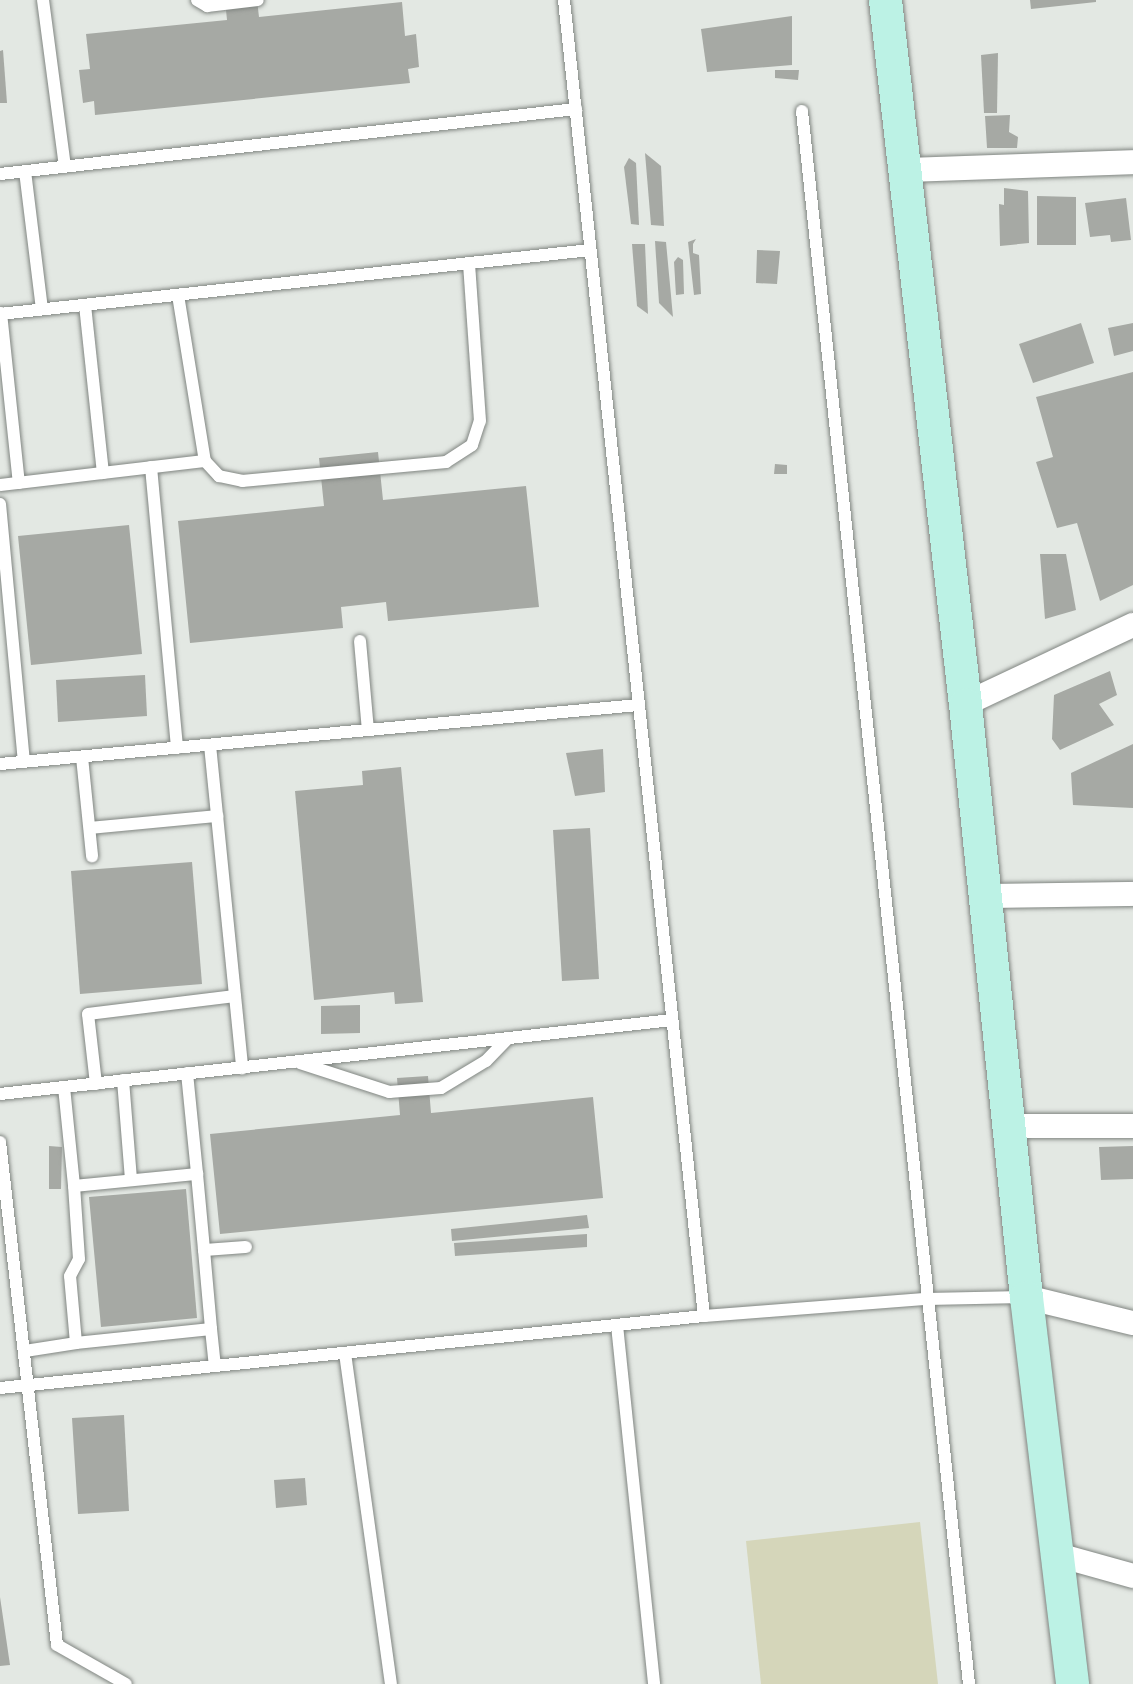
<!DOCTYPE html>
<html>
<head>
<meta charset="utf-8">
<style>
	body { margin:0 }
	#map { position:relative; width:1133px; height:1684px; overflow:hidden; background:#e3e8e3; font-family:Raleway,sans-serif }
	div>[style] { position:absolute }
	.green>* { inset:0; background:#d5d6ba }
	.building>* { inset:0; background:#a6a9a4 }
	.roads { filter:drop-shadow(0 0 2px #808581) drop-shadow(0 0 2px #808581) }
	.lane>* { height:12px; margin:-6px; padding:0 6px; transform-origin:6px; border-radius:6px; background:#fff }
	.street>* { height:24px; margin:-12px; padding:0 12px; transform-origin:12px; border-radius:12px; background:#fff }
	.secondary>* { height:33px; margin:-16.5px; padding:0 16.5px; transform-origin:16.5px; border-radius:16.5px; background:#bcf2e5 }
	span { translate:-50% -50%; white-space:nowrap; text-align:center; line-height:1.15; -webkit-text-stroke:6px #e3e8e3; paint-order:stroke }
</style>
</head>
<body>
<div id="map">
	<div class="green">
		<div style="clip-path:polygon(920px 1522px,938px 1684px,761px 1684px,746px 1541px)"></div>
	</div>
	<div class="building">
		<div style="clip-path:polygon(225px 0,257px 0,259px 17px,402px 2px,405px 36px,416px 34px,419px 67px,408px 69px,410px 83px,95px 115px,94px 101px,83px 103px,79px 70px,90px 69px,86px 34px,227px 20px)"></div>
		<div style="clip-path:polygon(1030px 0,1096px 0,1096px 2px,1031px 9px)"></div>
		<div style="clip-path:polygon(792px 16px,792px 65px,707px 72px,701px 29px)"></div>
		<div style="clip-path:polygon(3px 50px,7px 103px,0 103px,0 51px)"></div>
		<div style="clip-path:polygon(998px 53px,997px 113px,984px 113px,981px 55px)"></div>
		<div style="clip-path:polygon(775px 70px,799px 70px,798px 80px,775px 78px)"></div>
		<div style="clip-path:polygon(1010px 115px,1009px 132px,1018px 137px,1017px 148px,987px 148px,985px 116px)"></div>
		<div style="clip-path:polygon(645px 153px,661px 166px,664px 226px,651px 225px)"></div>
		<div style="clip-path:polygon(629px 158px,636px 163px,639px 225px,631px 224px,624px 167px)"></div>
		<div style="clip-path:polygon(1004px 188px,1028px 191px,1029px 243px,1000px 246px,999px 204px,1004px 205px)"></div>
		<div style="clip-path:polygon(1037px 196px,1076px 197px,1076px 245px,1037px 245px)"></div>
		<div style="clip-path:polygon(1126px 198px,1131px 240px,1111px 242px,1110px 235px,1090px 237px,1085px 203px)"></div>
		<div style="clip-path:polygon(696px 239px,693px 244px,693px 253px,699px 255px,701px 294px,694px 295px,688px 242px)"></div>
		<div style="clip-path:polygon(655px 241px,666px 242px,673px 317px,659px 303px)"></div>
		<div style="clip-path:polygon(632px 244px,645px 244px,648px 314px,637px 306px)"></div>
		<div style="clip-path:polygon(757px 250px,780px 251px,777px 284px,756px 283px)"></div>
		<div style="clip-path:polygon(678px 257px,683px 260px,684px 294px,676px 295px,674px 262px)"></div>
		<div style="clip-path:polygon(1081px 323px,1094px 363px,1033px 383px,1019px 344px)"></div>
		<div style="clip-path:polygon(1133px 323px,1133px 351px,1114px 356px,1108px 328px)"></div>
		<div style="clip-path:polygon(1133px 372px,1133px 585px,1100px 601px,1077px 523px,1057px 528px,1036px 462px,1053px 457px,1036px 397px)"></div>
		<div style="clip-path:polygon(378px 452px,383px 500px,526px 486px,539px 607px,388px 621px,386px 602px,341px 607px,343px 628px,190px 643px,178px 521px,324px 506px,319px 458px)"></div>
		<div style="clip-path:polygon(775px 464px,787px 465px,787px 474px,774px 474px)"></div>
		<div style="clip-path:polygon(129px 525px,142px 654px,31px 665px,18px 536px)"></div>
		<div style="clip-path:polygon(1040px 554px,1066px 554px,1076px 610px,1045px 619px)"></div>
		<div style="clip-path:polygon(1110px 671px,1117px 695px,1099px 704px,1114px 725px,1060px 750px,1052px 739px,1054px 695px)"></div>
		<div style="clip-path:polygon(145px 675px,147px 716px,58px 722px,56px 680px)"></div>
		<div style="clip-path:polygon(1133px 744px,1133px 808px,1073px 805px,1071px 773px)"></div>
		<div style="clip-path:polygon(603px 749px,605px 792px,575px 796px,566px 753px)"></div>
		<div style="clip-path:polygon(401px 767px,423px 1002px,395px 1004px,394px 992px,314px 1000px,295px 791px,363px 785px,362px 771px)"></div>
		<div style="clip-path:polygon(590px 828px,599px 979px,562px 981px,553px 830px)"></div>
		<div style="clip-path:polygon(192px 862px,202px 984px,80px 994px,71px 871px)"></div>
		<div style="clip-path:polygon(360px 1005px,360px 1033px,321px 1034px,321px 1006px)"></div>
		<div style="clip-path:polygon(428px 1076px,431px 1113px,593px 1097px,603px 1198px,220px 1234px,210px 1134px,400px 1115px,397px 1078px)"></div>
		<div style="clip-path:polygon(49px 1146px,62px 1147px,61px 1189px,49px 1189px)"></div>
		<div style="clip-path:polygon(1133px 1146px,1133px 1179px,1101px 1180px,1099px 1147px)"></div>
		<div style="clip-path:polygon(186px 1189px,197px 1318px,101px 1327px,89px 1197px)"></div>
		<div style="clip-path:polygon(587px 1215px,589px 1228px,452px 1241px,451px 1229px)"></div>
		<div style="clip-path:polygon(587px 1234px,587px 1247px,455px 1256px,454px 1243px)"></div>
		<div style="clip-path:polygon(124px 1415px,129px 1511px,78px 1514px,72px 1418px)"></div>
		<div style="clip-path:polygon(305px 1478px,307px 1505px,276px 1508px,274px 1480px)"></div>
		<div style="clip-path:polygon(0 1597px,10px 1665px,0 1666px)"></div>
	</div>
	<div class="roads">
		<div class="lane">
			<div style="left:43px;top:0;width:168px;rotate:82.5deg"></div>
			<div style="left:197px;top:0;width:12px;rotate:31deg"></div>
			<div style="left:207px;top:6px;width:51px;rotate:-6.7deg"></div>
			<div style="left:564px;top:0;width:1323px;rotate:83.93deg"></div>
			<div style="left:802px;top:111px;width:1582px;rotate:83.94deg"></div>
			<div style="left:25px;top:171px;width:139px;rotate:83deg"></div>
			<div style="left:0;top:174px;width:580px;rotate:-6.44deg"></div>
			<div style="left:178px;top:295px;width:168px;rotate:80.8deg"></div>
			<div style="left:205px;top:461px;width:21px;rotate:47deg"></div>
			<div style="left:219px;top:476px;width:24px;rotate:12deg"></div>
			<div style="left:242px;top:481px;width:205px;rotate:-5.3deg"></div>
			<div style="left:446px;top:462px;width:31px;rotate:-33deg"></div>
			<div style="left:472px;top:445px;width:25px;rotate:-72deg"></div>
			<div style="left:480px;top:421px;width:158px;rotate:-94deg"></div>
			<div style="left:85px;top:305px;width:169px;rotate:83.9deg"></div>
			<div style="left:1px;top:313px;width:171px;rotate:84deg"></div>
			<div style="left:0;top:314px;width:593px;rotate:-6.19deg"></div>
			<div style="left:151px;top:467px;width:282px;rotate:84.7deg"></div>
			<div style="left:0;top:485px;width:206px;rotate:-6.7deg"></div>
			<div style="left:0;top:504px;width:259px;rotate:84.7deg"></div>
			<div style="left:360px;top:641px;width:89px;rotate:84.9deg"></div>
			<div style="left:210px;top:745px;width:325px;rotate:84.3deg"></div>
			<div style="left:82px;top:757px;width:100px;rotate:84.2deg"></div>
			<div style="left:0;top:764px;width:642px;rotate:-5.28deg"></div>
			<div style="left:90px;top:828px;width:128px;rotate:-5.4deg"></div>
			<div style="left:300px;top:1063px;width:94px;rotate:18deg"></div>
			<div style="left:389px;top:1092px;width:52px;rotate:-4.4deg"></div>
			<div style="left:441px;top:1088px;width:52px;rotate:-31deg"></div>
			<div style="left:486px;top:1061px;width:32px;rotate:-46deg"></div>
			<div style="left:187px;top:1073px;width:101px;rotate:84.3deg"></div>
			<div style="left:123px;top:1080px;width:100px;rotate:85.4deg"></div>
			<div style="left:96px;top:1084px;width:70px;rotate:-96.5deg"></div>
			<div style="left:88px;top:1014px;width:148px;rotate:-7deg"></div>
			<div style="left:64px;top:1087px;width:100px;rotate:84.2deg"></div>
			<div style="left:0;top:1094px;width:676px;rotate:-6.28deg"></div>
			<div style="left:0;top:1142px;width:506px;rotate:83.53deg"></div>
			<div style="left:57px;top:1645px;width:79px;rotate:29.5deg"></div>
			<div style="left:204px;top:1250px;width:42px;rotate:-4.1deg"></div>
			<div style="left:617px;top:1325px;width:361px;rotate:84.1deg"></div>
			<div style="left:211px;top:1329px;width:136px;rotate:174.1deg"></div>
			<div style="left:76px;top:1343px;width:67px;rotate:-95.1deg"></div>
			<div style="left:70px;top:1276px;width:19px;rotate:-62deg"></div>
			<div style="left:79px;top:1259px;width:73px;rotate:-93.9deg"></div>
			<div style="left:74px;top:1186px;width:124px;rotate:-5.6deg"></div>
			<div style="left:197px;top:1174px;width:76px;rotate:84.7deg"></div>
			<div style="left:204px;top:1250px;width:79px;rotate:84.9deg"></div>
			<div style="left:211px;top:1329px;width:37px;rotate:84deg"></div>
			<div style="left:25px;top:1351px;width:52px;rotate:-8.9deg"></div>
			<div style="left:345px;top:1353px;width:334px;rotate:82.1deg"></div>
			<div style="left:0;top:1388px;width:708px;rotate:-5.84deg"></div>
			<div style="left:704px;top:1316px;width:224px;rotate:-4.4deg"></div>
			<div style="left:927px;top:1299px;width:96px;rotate:-1.2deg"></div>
		</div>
		<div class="street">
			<div style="left:905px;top:170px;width:228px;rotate:-2deg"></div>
			<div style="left:965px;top:704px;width:186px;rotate:-25.2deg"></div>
			<div style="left:983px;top:896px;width:150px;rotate:-0.8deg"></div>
			<div style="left:1008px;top:1126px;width:125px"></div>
			<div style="left:1026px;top:1297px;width:110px;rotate:13.7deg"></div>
			<div style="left:1058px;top:1555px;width:78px;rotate:15.6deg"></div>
		</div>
		<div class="secondary">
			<div style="left:885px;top:0;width:709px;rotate:83.52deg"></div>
			<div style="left:965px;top:704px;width:596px;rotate:84.13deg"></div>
			<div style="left:1026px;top:1297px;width:390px;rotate:83.2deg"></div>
		</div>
	</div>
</div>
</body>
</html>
